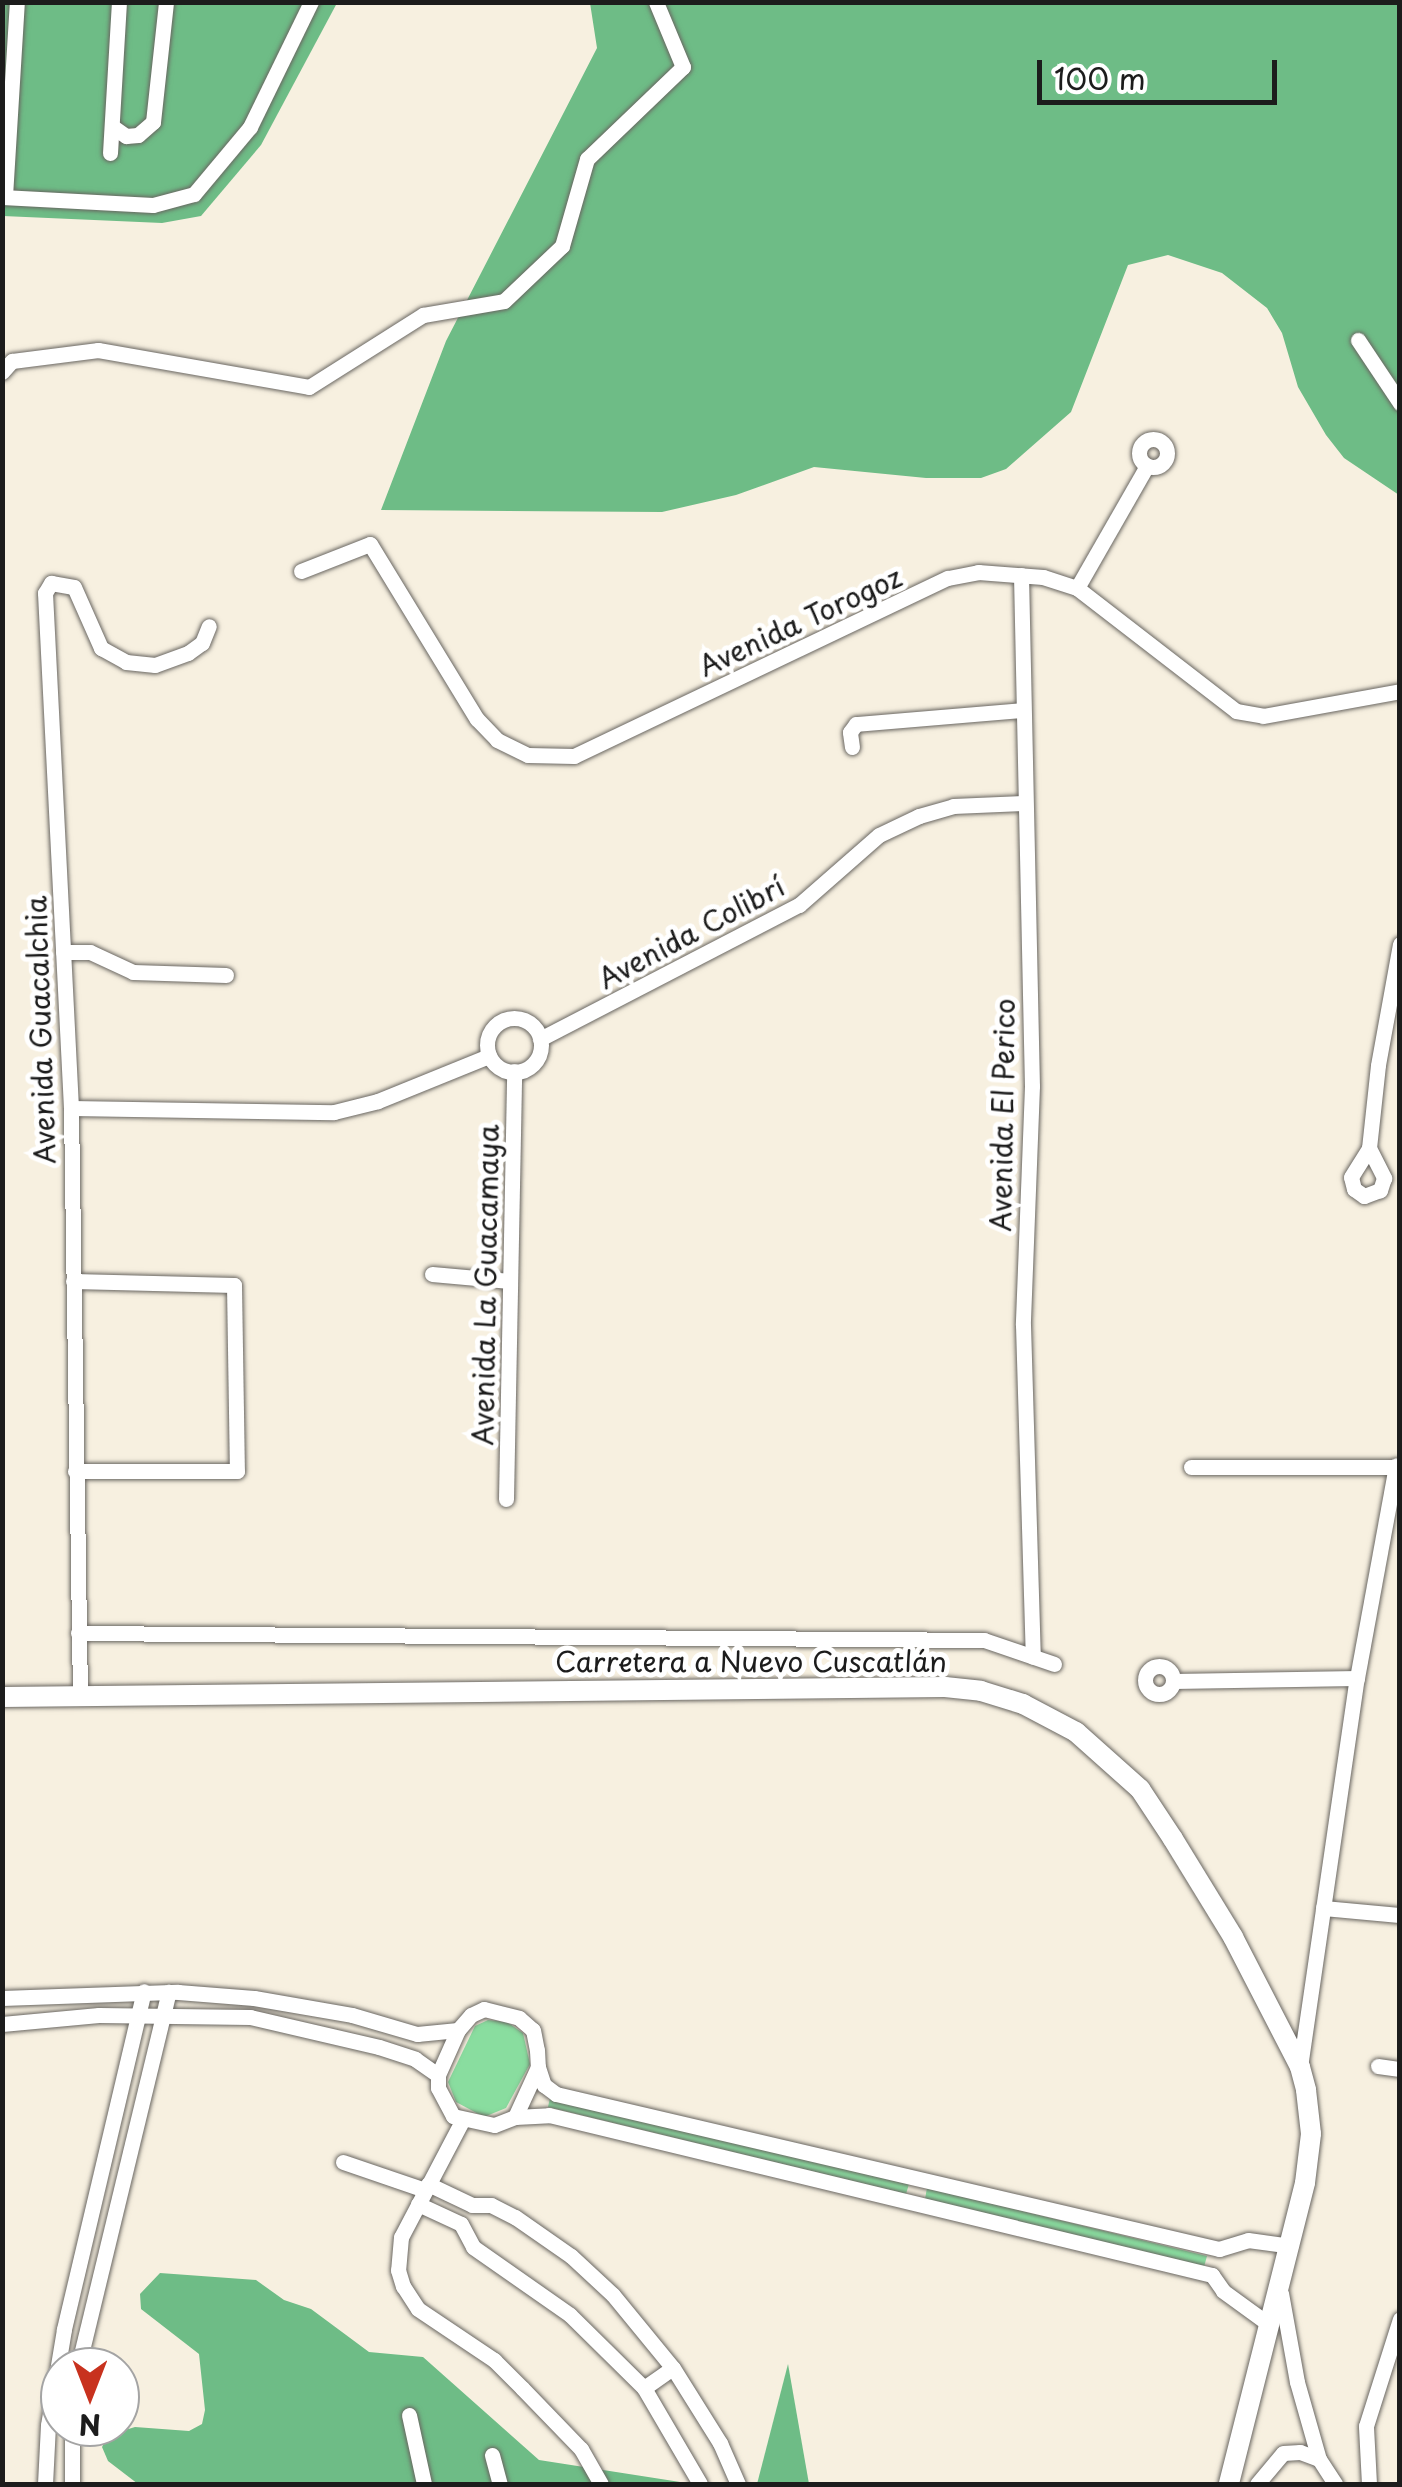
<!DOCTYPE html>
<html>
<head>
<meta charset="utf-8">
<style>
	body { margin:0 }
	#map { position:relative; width:1402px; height:2487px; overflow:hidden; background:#f7f0e0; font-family:"Playpen Sans",sans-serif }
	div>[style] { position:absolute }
	.green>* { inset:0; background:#89dd9f }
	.forest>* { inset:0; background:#6ebc86 }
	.roads { filter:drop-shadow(0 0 2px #696661) drop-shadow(0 0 2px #696661) }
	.minor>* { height:15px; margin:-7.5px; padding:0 7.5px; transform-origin:7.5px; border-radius:7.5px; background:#fff }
	.minor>.ring { margin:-7.5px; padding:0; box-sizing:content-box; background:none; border:15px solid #fff; border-radius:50% }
	.tertiary>* { height:20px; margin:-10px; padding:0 10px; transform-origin:10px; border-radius:10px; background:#fff }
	span { translate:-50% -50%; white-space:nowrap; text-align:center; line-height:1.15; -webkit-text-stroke:10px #fff; paint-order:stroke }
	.street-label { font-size:28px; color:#1c1c1c }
	.frame { position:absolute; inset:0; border:5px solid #1c1c1c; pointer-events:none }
	.north { position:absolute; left:40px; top:2347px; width:100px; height:100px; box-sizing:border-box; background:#fff; border:2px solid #a4a4a4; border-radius:50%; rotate:180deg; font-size:28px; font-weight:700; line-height:40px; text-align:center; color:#1c1c1c }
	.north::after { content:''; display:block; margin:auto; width:35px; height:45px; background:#c8321e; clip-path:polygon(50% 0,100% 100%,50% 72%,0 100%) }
	.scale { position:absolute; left:1037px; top:60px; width:240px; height:45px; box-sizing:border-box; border:5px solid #1c1c1c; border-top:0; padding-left:12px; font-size:30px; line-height:35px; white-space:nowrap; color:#1c1c1c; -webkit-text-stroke:8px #fff; paint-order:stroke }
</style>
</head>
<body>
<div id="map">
	<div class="green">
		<div style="clip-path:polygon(488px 2020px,507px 2022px,523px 2033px,530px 2064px,506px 2108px,484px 2117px,456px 2102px,448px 2082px,475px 2026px)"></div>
		<div style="clip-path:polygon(550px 2098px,909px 2184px,906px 2194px,548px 2107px)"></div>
		<div style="clip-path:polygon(927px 2188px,1207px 2256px,1204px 2267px,925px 2199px)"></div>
	</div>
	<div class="forest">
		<div style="clip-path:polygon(3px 3px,337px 3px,261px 145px,201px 216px,162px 223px,3px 216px)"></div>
		<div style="clip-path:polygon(590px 3px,1399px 3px,1399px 495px,1344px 458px,1326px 435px,1298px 387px,1282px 333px,1267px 308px,1222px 273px,1168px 255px,1128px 265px,1071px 412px,1006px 469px,981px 478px,926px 478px,814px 467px,736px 495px,662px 512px,381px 510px,446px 341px,597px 48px)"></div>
		<div style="clip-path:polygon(160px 2273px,256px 2280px,284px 2300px,311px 2309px,369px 2352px,423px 2357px,539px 2460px,693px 2484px,138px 2484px,108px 2461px,102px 2447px,109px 2435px,135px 2427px,189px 2431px,202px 2424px,205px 2410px,199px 2354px,141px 2309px,140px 2294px)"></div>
		<div style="clip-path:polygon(788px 2364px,809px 2484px,757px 2484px)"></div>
	</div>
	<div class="roads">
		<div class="minor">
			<div style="left:113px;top:127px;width:16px;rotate:35deg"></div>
			<div style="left:126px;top:136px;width:12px;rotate:-5deg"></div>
			<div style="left:138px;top:135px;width:20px;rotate:-41deg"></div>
			<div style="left:153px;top:122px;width:121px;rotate:-83.8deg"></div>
			<div style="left:110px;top:153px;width:151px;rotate:-86.6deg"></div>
			<div style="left:5px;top:196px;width:194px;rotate:-86.5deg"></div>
			<div style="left:2px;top:197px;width:151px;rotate:3deg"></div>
			<div style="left:153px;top:205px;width:42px;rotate:-15deg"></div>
			<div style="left:194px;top:194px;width:87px;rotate:-50.1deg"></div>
			<div style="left:250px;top:127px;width:139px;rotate:-64deg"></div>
			<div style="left:1358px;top:340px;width:76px;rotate:56.3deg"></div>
			<div style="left:2px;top:372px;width:15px;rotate:-48deg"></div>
			<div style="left:12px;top:361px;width:87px;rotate:-7.3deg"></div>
			<div style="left:98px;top:350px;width:214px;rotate:9.9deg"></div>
			<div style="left:309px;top:387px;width:135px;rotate:-32.3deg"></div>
			<div style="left:423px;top:315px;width:82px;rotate:-9.8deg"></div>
			<div style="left:504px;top:301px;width:80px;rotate:-43.5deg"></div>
			<div style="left:562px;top:246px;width:91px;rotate:-74deg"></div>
			<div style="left:587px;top:159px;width:133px;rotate:-43.8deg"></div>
			<div style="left:683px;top:67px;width:70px;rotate:-112.6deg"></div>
			<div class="ring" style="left:1139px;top:439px;width:13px;height:13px"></div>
			<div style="left:301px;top:571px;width:74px;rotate:-21.4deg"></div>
			<div style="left:370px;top:544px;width:205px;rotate:58.6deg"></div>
			<div style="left:477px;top:719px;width:29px;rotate:46deg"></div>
			<div style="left:497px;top:740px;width:34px;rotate:26deg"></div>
			<div style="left:528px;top:755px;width:46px;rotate:1.2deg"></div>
			<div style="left:574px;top:756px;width:414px;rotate:-25.5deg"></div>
			<div style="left:948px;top:578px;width:31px;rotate:-11deg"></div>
			<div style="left:978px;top:572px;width:65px;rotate:4.4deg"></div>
			<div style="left:1043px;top:577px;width:36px;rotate:18deg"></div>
			<div style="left:1077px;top:588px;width:201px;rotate:37.7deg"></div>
			<div style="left:1236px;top:711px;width:27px;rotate:10deg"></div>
			<div style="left:1263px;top:716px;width:139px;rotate:-10.3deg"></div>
			<div style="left:1021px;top:575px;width:511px;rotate:88.77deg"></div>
			<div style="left:1032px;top:1086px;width:239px;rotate:92.2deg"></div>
			<div style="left:1023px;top:1325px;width:332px;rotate:88.3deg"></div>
			<div style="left:1077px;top:588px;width:141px;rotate:-60.2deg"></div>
			<div style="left:852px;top:747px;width:15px;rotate:-98deg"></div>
			<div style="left:850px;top:732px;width:10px;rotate:-53deg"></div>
			<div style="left:856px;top:724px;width:167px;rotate:-4.8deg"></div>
			<div style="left:63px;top:952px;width:27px"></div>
			<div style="left:90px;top:952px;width:47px;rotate:24.9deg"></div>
			<div style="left:133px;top:972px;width:93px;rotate:1.8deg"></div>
			<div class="ring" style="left:487px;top:1018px;width:39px;height:39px"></div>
			<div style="left:540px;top:1039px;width:292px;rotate:-27.4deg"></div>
			<div style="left:799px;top:905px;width:106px;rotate:-41.2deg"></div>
			<div style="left:879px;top:835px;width:44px;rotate:-25.4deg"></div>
			<div style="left:919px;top:816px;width:35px;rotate:-16deg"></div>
			<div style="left:953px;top:806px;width:70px;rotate:-2.5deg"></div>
			<div style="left:71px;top:1108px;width:263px;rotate:0.9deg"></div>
			<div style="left:334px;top:1112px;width:45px;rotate:-14deg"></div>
			<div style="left:378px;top:1101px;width:120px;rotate:-22.1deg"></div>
			<div style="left:1369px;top:1148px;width:34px;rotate:63deg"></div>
			<div style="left:1384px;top:1178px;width:13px;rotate:108deg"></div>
			<div style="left:1380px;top:1190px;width:17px;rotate:159deg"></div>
			<div style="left:1364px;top:1196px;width:12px;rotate:-145deg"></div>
			<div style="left:1354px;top:1189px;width:12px;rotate:-104deg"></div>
			<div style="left:1351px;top:1177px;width:34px;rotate:-58deg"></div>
			<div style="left:1369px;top:1148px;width:83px;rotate:-83.8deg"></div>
			<div style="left:1378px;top:1065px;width:123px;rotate:-79.7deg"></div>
			<div style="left:432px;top:1274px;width:78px;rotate:5.1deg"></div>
			<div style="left:73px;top:1281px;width:161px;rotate:1.4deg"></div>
			<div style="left:234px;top:1285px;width:186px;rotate:89.1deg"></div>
			<div style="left:237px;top:1471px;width:162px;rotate:180deg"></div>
			<div style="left:1191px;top:1467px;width:209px"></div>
			<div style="left:506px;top:1499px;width:428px;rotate:-88.9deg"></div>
			<div style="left:78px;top:1633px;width:906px;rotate:0.44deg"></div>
			<div style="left:984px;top:1640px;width:74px;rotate:18.9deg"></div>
			<div class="ring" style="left:1145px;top:1666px;width:13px;height:13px"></div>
			<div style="left:1173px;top:1681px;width:184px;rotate:-0.9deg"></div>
			<div style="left:80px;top:1696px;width:588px;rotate:-90.88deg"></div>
			<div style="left:71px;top:1108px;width:516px;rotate:-92.89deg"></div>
			<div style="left:45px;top:593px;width:12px;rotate:-59deg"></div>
			<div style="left:51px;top:583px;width:23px;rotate:10deg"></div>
			<div style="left:74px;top:587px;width:67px;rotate:66.1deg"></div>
			<div style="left:101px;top:648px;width:29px;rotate:29deg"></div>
			<div style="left:126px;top:662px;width:29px;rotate:6deg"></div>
			<div style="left:155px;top:665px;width:35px;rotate:-20deg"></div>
			<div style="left:188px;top:653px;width:17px;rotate:-36deg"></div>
			<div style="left:202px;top:643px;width:18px;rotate:-68deg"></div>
			<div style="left:1323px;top:1908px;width:77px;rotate:5.2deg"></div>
			<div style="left:2px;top:1998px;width:176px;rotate:-2deg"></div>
			<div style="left:178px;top:1992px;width:76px;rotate:4.5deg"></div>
			<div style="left:254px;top:1998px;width:99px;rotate:9.8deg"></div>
			<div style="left:352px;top:2015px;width:68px;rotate:16.3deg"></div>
			<div style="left:417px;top:2034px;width:41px;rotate:-5.6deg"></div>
			<div style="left:484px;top:2009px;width:36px;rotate:14deg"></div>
			<div style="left:519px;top:2018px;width:18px;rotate:41deg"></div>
			<div style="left:533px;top:2030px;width:20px;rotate:79deg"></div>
			<div style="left:537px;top:2050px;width:17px;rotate:87deg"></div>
			<div style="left:538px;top:2067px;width:55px;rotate:114.7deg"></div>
			<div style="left:515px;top:2117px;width:22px;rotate:159deg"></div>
			<div style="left:494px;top:2125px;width:42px;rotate:-167.6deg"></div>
			<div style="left:453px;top:2116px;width:32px;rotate:-118deg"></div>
			<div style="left:438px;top:2088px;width:13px;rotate:-90deg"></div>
			<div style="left:438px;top:2075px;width:49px;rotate:-66deg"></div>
			<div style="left:458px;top:2030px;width:20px;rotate:-49deg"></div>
			<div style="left:471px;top:2015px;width:14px;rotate:-25deg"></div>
			<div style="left:2px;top:2024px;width:97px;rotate:-5.3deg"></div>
			<div style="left:99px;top:2015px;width:151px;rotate:0.8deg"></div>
			<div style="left:250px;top:2017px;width:132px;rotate:13.1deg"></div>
			<div style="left:379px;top:2047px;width:38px;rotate:18deg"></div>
			<div style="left:415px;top:2059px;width:28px;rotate:35deg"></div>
			<div style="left:1378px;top:2066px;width:22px;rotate:8deg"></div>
			<div style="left:538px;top:2067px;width:19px;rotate:72deg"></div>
			<div style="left:544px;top:2085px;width:15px;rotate:37deg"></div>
			<div style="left:556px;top:2094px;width:681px;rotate:13.16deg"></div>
			<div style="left:1219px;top:2249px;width:30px;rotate:-17deg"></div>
			<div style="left:1248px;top:2240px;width:43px;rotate:7.9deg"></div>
			<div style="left:1300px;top:2067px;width:393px;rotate:-81.7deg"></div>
			<div style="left:1357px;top:1678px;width:216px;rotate:-79.6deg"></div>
			<div style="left:515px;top:2117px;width:34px;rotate:-3deg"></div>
			<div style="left:549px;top:2115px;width:682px;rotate:13.57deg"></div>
			<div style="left:1212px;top:2275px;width:19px;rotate:55deg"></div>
			<div style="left:1223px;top:2291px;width:54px;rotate:36deg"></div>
			<div style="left:462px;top:2121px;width:131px;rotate:117.7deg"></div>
			<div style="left:401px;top:2237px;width:33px;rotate:95deg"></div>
			<div style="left:398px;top:2270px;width:17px;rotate:73deg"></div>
			<div style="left:403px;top:2286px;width:27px;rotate:57deg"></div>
			<div style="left:418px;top:2309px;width:92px;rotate:33.9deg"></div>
			<div style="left:494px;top:2360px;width:40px;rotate:45deg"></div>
			<div style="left:522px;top:2388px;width:85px;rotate:46deg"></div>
			<div style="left:581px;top:2449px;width:40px;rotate:60.3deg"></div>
			<div style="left:343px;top:2162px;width:87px;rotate:18.9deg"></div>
			<div style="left:428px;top:2184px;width:49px;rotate:25.5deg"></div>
			<div style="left:472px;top:2205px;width:19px"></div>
			<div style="left:491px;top:2205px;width:27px;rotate:27deg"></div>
			<div style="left:515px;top:2217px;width:68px;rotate:34.9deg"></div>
			<div style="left:571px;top:2256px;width:57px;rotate:42.9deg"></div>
			<div style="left:613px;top:2295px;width:94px;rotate:50.6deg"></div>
			<div style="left:673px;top:2368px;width:89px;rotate:57.9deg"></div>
			<div style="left:720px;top:2443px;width:45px;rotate:66.3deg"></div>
			<div style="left:418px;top:2204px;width:47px;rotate:24.9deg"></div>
			<div style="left:461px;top:2224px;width:26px;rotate:62deg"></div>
			<div style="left:473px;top:2247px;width:118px;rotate:35deg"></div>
			<div style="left:570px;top:2315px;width:104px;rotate:44.6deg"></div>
			<div style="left:644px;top:2388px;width:111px;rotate:59.7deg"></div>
			<div style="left:1281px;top:2293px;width:90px;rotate:79.8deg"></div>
			<div style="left:1297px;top:2382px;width:80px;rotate:74.1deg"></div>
			<div style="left:1319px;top:2459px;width:30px;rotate:57deg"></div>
			<div style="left:78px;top:2367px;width:386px;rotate:-76.4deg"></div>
			<div style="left:644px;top:2388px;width:35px;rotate:-35deg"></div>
			<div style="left:409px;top:2415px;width:71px;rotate:77.7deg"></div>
			<div style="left:492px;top:2455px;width:30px;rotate:75deg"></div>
			<div style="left:45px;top:2484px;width:59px;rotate:-87.1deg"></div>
			<div style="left:48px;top:2425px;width:97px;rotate:-80.5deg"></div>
			<div style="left:64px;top:2329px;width:347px;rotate:-76.7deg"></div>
			<div style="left:72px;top:2484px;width:57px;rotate:-90deg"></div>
			<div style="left:1257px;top:2484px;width:40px;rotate:-50deg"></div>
			<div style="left:1283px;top:2453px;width:17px;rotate:-3deg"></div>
			<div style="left:1300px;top:2452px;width:20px;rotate:20deg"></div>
			<div style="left:1369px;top:2484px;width:58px;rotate:-93deg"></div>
			<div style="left:1366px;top:2426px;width:112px;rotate:-72.4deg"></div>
		</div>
		<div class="tertiary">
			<div style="left:2px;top:1697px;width:943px;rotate:-0.61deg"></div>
			<div style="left:945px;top:1687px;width:36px;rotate:6deg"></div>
			<div style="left:981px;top:1691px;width:44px;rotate:17.2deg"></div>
			<div style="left:1023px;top:1704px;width:60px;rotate:27.8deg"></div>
			<div style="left:1076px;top:1732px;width:86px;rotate:41.7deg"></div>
			<div style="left:1140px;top:1789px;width:60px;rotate:56.6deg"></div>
			<div style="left:1173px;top:1839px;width:115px;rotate:58.5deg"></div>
			<div style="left:1233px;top:1937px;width:146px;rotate:62.7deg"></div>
			<div style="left:1300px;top:2067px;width:24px;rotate:75deg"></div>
			<div style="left:1306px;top:2090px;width:44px;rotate:83.5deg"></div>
			<div style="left:1311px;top:2134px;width:49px;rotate:97deg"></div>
			<div style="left:1305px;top:2183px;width:310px;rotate:104.2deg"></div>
		</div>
	</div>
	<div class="street-label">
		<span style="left:800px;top:621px;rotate:-25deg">Avenida Torogoz</span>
		<span style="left:691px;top:932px;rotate:-28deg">Avenida Colibrí</span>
		<span style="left:40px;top:1030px;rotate:-92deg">Avenida Guacalchia</span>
		<span style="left:1002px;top:1115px;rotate:-89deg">Avenida El Perico</span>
		<span style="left:485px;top:1285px;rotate:-89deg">Avenida La Guacamaya</span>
		<span style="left:751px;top:1661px">Carretera a Nuevo Cuscatlán</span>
	</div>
	<div class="frame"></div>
	<div class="north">N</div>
	<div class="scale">100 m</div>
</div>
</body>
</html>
